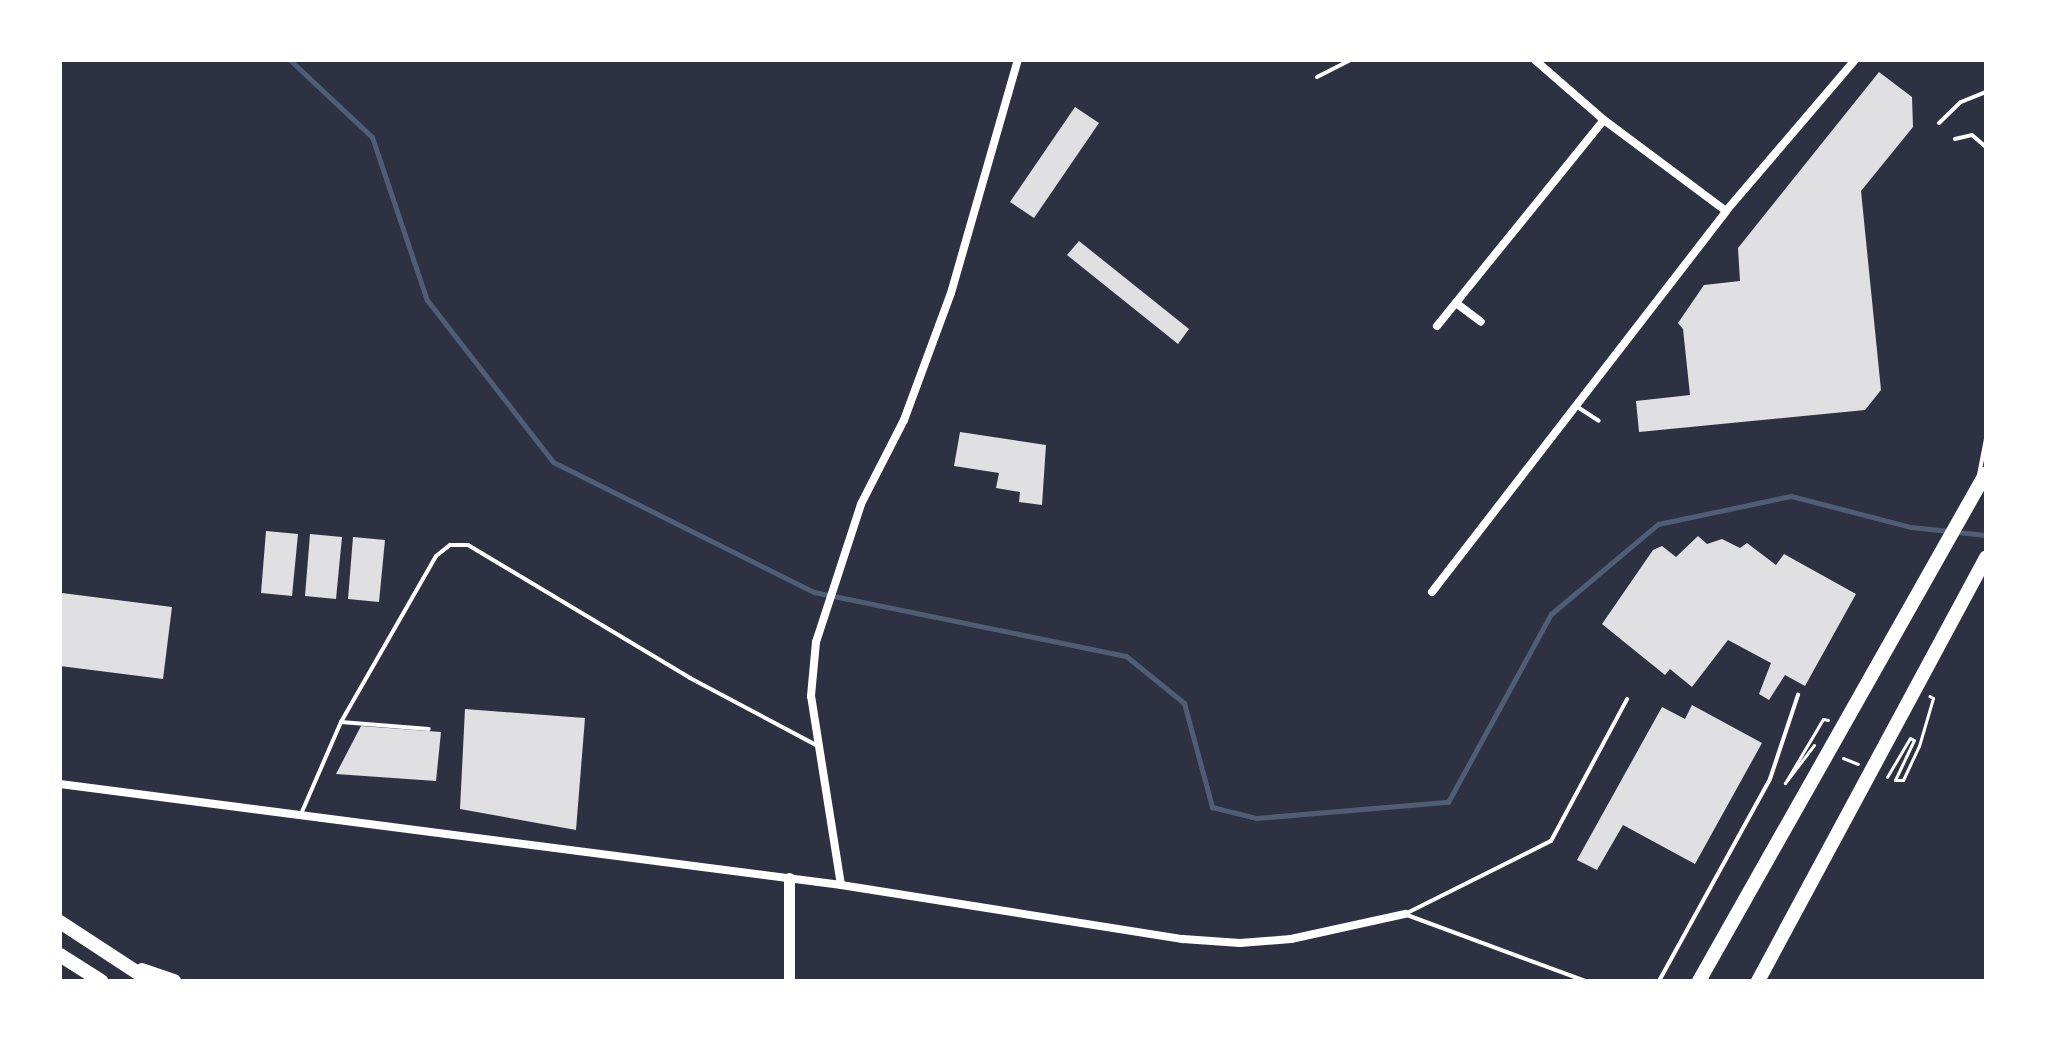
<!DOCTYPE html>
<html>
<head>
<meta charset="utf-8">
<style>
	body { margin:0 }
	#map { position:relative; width:2046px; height:1041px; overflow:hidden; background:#2d3142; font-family:Jost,sans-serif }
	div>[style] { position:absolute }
	.stream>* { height:5px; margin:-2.5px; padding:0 2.5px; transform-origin:2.5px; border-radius:2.5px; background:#4f5d75 }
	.building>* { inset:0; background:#e0e0e3 }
	.path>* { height:3px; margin:-1.5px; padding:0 1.5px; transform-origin:1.5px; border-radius:1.5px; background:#fff }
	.service>* { height:4px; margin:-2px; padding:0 2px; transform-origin:2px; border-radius:2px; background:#fff }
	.minor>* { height:8px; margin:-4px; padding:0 4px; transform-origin:4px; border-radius:4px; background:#fff }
	.tertiary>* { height:11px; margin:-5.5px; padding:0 5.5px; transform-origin:5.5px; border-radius:5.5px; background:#fff }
	.primary>* { height:14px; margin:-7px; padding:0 7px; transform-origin:7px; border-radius:7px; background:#fff }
	.trunk>* { height:14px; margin:-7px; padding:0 7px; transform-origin:7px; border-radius:7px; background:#fff }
	span { translate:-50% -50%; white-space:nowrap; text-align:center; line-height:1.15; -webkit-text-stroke:8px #fff; paint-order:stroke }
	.frame { position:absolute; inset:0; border:62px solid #fff; pointer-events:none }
</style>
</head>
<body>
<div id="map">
	<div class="stream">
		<div style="left:290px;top:60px;width:112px;rotate:43.2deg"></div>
		<div style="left:372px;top:137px;width:172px;rotate:71.4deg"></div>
		<div style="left:427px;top:300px;width:205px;rotate:52.1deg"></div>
		<div style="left:553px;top:462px;width:292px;rotate:26.5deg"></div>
		<div style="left:814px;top:592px;width:318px;rotate:11.6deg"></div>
		<div style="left:1126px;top:656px;width:75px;rotate:39deg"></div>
		<div style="left:1184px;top:703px;width:108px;rotate:74.9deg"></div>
		<div style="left:1212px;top:807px;width:45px;rotate:14deg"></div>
		<div style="left:1256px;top:818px;width:193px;rotate:-4.8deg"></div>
		<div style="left:1448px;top:802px;width:214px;rotate:-61.3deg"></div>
		<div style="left:1551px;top:614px;width:140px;rotate:-40.1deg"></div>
		<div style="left:1658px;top:524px;width:136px;rotate:-11.9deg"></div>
		<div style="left:1791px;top:496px;width:124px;rotate:14.5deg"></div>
		<div style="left:1911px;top:527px;width:75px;rotate:6.1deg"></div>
	</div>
	<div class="building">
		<div style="clip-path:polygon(1879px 72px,1912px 97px,1913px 127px,1861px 191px,1881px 390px,1865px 410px,1639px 432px,1636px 401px,1690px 395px,1683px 329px,1678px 323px,1704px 285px,1740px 281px,1738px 248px)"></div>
		<div style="clip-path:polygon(1075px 107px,1099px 123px,1034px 218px,1010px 202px)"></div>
		<div style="clip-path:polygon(1079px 241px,1189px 329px,1178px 344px,1067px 255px)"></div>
		<div style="clip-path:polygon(960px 432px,1046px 445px,1042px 505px,1019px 502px,1020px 492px,996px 488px,999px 473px,954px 466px)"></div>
		<div style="clip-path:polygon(266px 531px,298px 534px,292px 596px,261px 593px)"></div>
		<div style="clip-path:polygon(310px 534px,342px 537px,336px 599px,305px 596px)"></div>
		<div style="clip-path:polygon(1698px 536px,1707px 544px,1722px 539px,1740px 548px,1747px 543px,1776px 565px,1784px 554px,1856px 594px,1805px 686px,1785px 675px,1769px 700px,1759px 694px,1771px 663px,1728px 640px,1692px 687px,1670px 669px,1665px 675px,1602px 624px,1653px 550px,1662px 546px,1676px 557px)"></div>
		<div style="clip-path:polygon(353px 537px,385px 540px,379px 602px,348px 599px)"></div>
		<div style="clip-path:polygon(62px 593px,172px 607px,163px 679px,60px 666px)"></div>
		<div style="clip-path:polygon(1692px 705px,1762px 743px,1695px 864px,1623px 825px,1597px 870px,1577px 860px,1662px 707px,1685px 719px)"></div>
		<div style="clip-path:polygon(465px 709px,585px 718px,576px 830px,460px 809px)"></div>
		<div style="clip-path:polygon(361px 726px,441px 732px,436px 781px,336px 774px)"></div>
	</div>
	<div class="path">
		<div style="left:1814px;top:745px;width:48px;rotate:127.3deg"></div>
		<div style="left:1785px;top:783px;width:74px;rotate:-59.3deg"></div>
		<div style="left:1823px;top:719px;width:5px;rotate:11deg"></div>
		<div style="left:1843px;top:758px;width:16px;rotate:22deg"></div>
		<div style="left:1887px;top:777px;width:45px;rotate:-59.5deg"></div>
		<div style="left:1910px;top:738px;width:4px;rotate:27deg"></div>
		<div style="left:1914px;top:740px;width:44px;rotate:115.4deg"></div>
		<div style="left:1895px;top:780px;width:8px"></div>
		<div style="left:1903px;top:780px;width:38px;rotate:-65deg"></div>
		<div style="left:1919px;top:746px;width:50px;rotate:-73.7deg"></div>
		<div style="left:1933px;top:698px;width:4px;rotate:-153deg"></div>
	</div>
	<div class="service">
		<div style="left:1317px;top:77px;width:37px;rotate:-27deg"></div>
		<div style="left:1939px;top:123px;width:30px;rotate:-44deg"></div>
		<div style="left:1961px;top:102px;width:27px;rotate:-22deg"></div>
		<div style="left:1955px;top:139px;width:17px;rotate:-13deg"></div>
		<div style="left:1972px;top:135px;width:18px;rotate:41deg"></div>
		<div style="left:1576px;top:406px;width:27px;rotate:33deg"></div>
		<div style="left:1979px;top:475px;width:37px;rotate:-79deg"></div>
		<div style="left:341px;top:722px;width:88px;rotate:4.5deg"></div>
		<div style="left:301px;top:814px;width:100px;rotate:-66.5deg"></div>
		<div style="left:341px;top:722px;width:191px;rotate:-60.2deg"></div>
		<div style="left:436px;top:556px;width:18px;rotate:-38deg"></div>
		<div style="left:450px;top:545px;width:18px"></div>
		<div style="left:468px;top:545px;width:259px;rotate:30.9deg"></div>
		<div style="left:690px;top:678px;width:143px;rotate:28deg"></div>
		<div style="left:1407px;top:913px;width:161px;rotate:-26.6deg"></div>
		<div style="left:1551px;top:841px;width:161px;rotate:-61.8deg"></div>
		<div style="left:1407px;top:915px;width:190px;rotate:20.3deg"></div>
		<div style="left:1659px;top:981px;width:230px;rotate:-61.2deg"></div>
		<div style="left:1770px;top:779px;width:89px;rotate:-71.6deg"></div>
	</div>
	<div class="minor">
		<div style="left:1535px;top:60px;width:91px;rotate:41deg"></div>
		<div style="left:1604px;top:120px;width:152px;rotate:36.7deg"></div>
		<div style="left:1456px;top:303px;width:31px;rotate:37deg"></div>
		<div style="left:1437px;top:326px;width:265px;rotate:-51deg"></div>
		<div style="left:1432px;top:592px;width:481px;rotate:-52.3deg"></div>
		<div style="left:1726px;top:211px;width:199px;rotate:-49.5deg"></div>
		<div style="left:60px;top:784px;width:788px;rotate:7.37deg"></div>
		<div style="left:841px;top:885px;width:346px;rotate:9deg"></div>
		<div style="left:1183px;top:939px;width:57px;rotate:4deg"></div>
		<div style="left:1240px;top:943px;width:51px;rotate:-4.5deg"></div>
		<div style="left:1291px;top:939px;width:117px;rotate:-12.4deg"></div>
		<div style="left:841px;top:885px;width:191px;rotate:-99deg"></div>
		<div style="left:811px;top:696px;width:54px;rotate:-84.7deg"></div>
		<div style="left:816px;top:642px;width:145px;rotate:-71.9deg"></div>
		<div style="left:861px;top:504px;width:94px;rotate:-62.9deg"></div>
		<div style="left:904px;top:420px;width:135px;rotate:-69.7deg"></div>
		<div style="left:951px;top:293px;width:242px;rotate:-74deg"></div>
	</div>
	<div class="tertiary">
		<div style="left:789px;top:878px;width:103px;rotate:90deg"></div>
	</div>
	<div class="primary">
		<div style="left:60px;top:922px;width:108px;rotate:33.2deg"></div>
		<div style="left:60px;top:955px;width:49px;rotate:32.4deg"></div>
		<div style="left:142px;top:970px;width:34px;rotate:19deg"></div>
	</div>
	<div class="trunk">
		<div style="left:1699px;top:981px;width:583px;rotate:-60.54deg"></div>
		<div style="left:1758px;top:981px;width:481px;rotate:-61.7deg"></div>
	</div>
	<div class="frame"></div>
</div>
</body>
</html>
